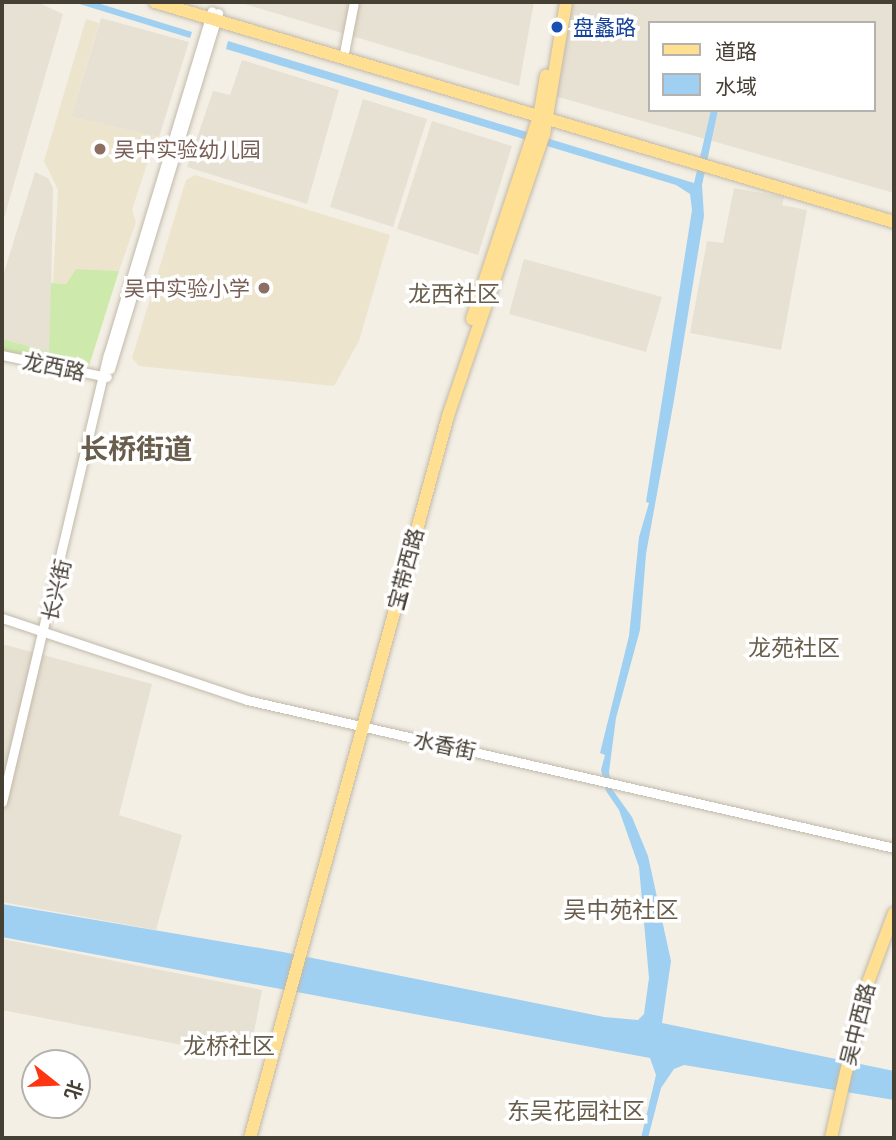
<!DOCTYPE html>
<html>
<head>
<meta charset="utf-8">
<style>
	body { margin:0 }
	#map { position:relative; width:896px; height:1140px; overflow:hidden; background:#f3efe5; font-family:"Open Sans","Noto Sans SC",sans-serif }
	div>[style] { position:absolute }
	.residential>* { inset:0; background:#e7e1d3 }
	.education>* { inset:0; background:#ede4ce }
	.green>* { inset:0; background:#cee9ac }
	.water>* { inset:0; background:#9fd0f2 }
	.roads { filter:drop-shadow(0 0 2px #c2b9aa) drop-shadow(0 0 2px #c2b9aa) }
	.minor>* { height:9px; margin:-4.5px; padding:0 4.5px; transform-origin:4.5px; border-radius:4.5px; background:#fff }
	.major>* { height:12px; margin:-6px; padding:0 6px; transform-origin:6px; border-radius:6px; background:#ffe092 }
	.dots>* { width:19px; height:19px; translate:-50% -50%; box-sizing:border-box; border:4px solid #fff; border-radius:50% }
	span { translate:-50% -50%; white-space:nowrap; text-align:center; line-height:1.15; -webkit-text-stroke:7px #fff; paint-order:stroke }
	.transit-label { font-size:21px; color:#164399 }
	.left { translate:0 -50%; text-align:left }
	.education-label { font-size:21px; color:#785e54 }
	.right { translate:-100% -50%; text-align:right }
	.street-label { font-size:21px; color:#463f34 }
	.neighbourhood-label { font-size:23px; color:#695d4b }
	.district-label { font-size:28px; color:#695d4b; font-weight:700 }
	.frame { position:absolute; inset:0; border:4px solid #463f34; pointer-events:none }
	.legend { position:absolute; left:648px; top:21px; width:228px; height:91px; box-sizing:border-box; background:#fff; border:2px solid #b5b2ae; margin:0; padding:9px 12px; list-style:none; font-size:21px; color:#463f34 }
	.legend li { display:flex; align-items:center; gap:14px; height:35px }
	.legend b { width:35px; border:2px solid #b5b2ae }
	.north { position:absolute; left:21px; top:1049px; width:70px; height:70px; box-sizing:border-box; background:#fff; border:2px solid #b5b2ae; border-radius:50%; rotate:108deg; font-size:19px; font-weight:700; line-height:28px; text-align:center; color:#463f34 }
	.north::after { content:''; display:block; margin:auto; width:24px; height:32px; background:#ff3410; clip-path:polygon(50% 0,100% 100%,50% 72%,0 100%) }
</style>
</head>
<body>
<div id="map">
	<div class="residential">
		<div style="clip-path:polygon(2px 2px,37px 2px,63px 14px,2px 225px)"></div>
		<div style="clip-path:polygon(238px 2px,534px 2px,519px 86px)"></div>
		<div style="clip-path:polygon(evenodd,571px 2px,894px 2px,894px 193px,555px 96px,571px 2px,649px 23px,873px 23px,873px 110px,649px 110px,649px 23px)"></div>
		<div style="clip-path:polygon(101px 18px,189px 42px,159px 137px,71px 117px)"></div>
		<div style="clip-path:polygon(242px 60px,339px 90px,307px 204px,187px 167px,213px 91px,230px 95px)"></div>
		<div style="clip-path:polygon(363px 99px,427px 119px,393px 227px,330px 207px)"></div>
		<div style="clip-path:polygon(432px 121px,512px 146px,478px 255px,397px 229px)"></div>
		<div style="clip-path:polygon(35px 172px,48px 178px,53px 188px,50px 353px,2px 339px,2px 279px)"></div>
		<div style="clip-path:polygon(734px 188px,784px 197px,782px 205px,807px 210px,781px 350px,690px 333px,707px 241px,723px 243px)"></div>
		<div style="clip-path:polygon(524px 259px,662px 297px,646px 352px,509px 314px)"></div>
		<div style="clip-path:polygon(2px 644px,152px 684px,119px 815px,182px 835px,156px 930px,2px 902px)"></div>
		<div style="clip-path:polygon(2px 939px,262px 990px,249px 1058px,2px 1010px)"></div>
	</div>
	<div class="education">
		<div style="clip-path:polygon(86px 19px,99px 23px,71px 117px,156px 136px,132px 210px,136px 222px,119px 271px,76px 269px,66px 284px,53px 283px,58px 190px,44px 161px)"></div>
		<div style="clip-path:polygon(195px 175px,390px 235px,359px 341px,334px 386px,139px 366px,132px 358px,186px 180px)"></div>
	</div>
	<div class="green">
		<div style="clip-path:polygon(76px 269px,119px 271px,89px 366px,2px 351px,2px 339px,49px 352px,51px 283px,66px 284px)"></div>
	</div>
	<div class="water">
		<div style="clip-path:polygon(73px 2px,94px 2px,192px 32px,190px 38px)"></div>
		<div style="clip-path:polygon(228px 41px,694px 183px,711px 110px,718px 110px,702px 185px,704px 216px,674px 400px,646px 554px,640px 630px,616px 718px,609px 772px,612px 789px,632px 817px,648px 856px,671px 961px,662px 1023px,894px 1071px,894px 1100px,684px 1065px,674px 1069px,661px 1088px,648px 1138px,641px 1138px,656px 1075px,650px 1058px,2px 937px,2px 904px,283px 952px,604px 1017px,638px 1020px,644px 1014px,649px 978px,639px 867px,619px 810px,606px 791px,601px 770px,605px 755px,600px 753px,629px 636px,639px 537px,649px 503px,646px 502px,692px 210px,690px 194px,676px 185px,226px 49px)"></div>
	</div>
	<div class="roads">
		<div class="minor">
			<div style="left:343px;top:58px;width:57px;rotate:-78.9deg"></div>
			<div style="left:2px;top:355px;width:107px;rotate:11.8deg"></div>
			<div style="left:110px;top:369px;width:372px;rotate:-73.1deg"></div>
			<div style="left:2px;top:618px;width:258px;rotate:18.5deg"></div>
			<div style="left:247px;top:700px;width:664px;rotate:12.88deg"></div>
			<div style="left:2px;top:802px;width:459px;rotate:-76.7deg"></div>
			<div style="left:108px;top:355px;width:359px;rotate:-73.2deg"></div>
		</div>
		<div class="major">
			<div style="left:155px;top:2px;width:771px;rotate:16.58deg"></div>
			<div style="left:472px;top:319px;width:213px;rotate:-71.7deg"></div>
			<div style="left:539px;top:117px;width:42px;rotate:-80.3deg"></div>
			<div style="left:250px;top:1138px;width:749px;rotate:-74.66deg"></div>
			<div style="left:448px;top:416px;width:298px;rotate:-71.2deg"></div>
			<div style="left:544px;top:134px;width:134px;rotate:-80.5deg"></div>
			<div style="left:831px;top:1138px;width:149px;rotate:-77.2deg"></div>
			<div style="left:864px;top:993px;width:85px;rotate:-69.4deg"></div>
		</div>
	</div>
	<div class="dots">
		<div style="left:557px;top:27px;background:#1a4fb4"></div>
		<div style="left:100px;top:149px;background:#8d6e63"></div>
		<div style="left:264px;top:288px;background:#8d6e63"></div>
	</div>
	<div class="transit-label">
		<span class="left" style="left:573px;top:27px">盘蠡路</span>
	</div>
	<div class="education-label">
		<span class="left" style="left:114px;top:149px">吴中实验幼儿园</span>
		<span class="right" style="left:250px;top:288px">吴中实验小学</span>
	</div>
	<div class="street-label">
		<span style="left:54px;top:366px;rotate:12deg">龙西路</span>
		<span style="left:405px;top:569px;rotate:-75deg">宝带西路</span>
		<span style="left:56px;top:590px;rotate:-77deg">长兴街</span>
		<span style="left:445px;top:745px;rotate:12deg">水香街</span>
		<span style="left:857px;top:1024px;rotate:-76deg">吴中西路</span>
	</div>
	<div class="neighbourhood-label">
		<span style="left:454px;top:293px">龙西社区</span>
		<span style="left:794px;top:647px">龙苑社区</span>
		<span style="left:621px;top:909px">吴中苑社区</span>
		<span style="left:229px;top:1045px">龙桥社区</span>
		<span style="left:576px;top:1110px">东吴花园社区</span>
	</div>
	<div class="district-label">
		<span style="left:136px;top:448px">长桥街道</span>
	</div>
	<div class="frame"></div>
	<ul class="legend">
	<li><b style="height:9px;background:#ffe092"></b>道路</li>
	<li><b style="height:19px;background:#9fd0f2"></b>水域</li>
	</ul>
	<div class="north">北</div>
</div>
</body>
</html>
